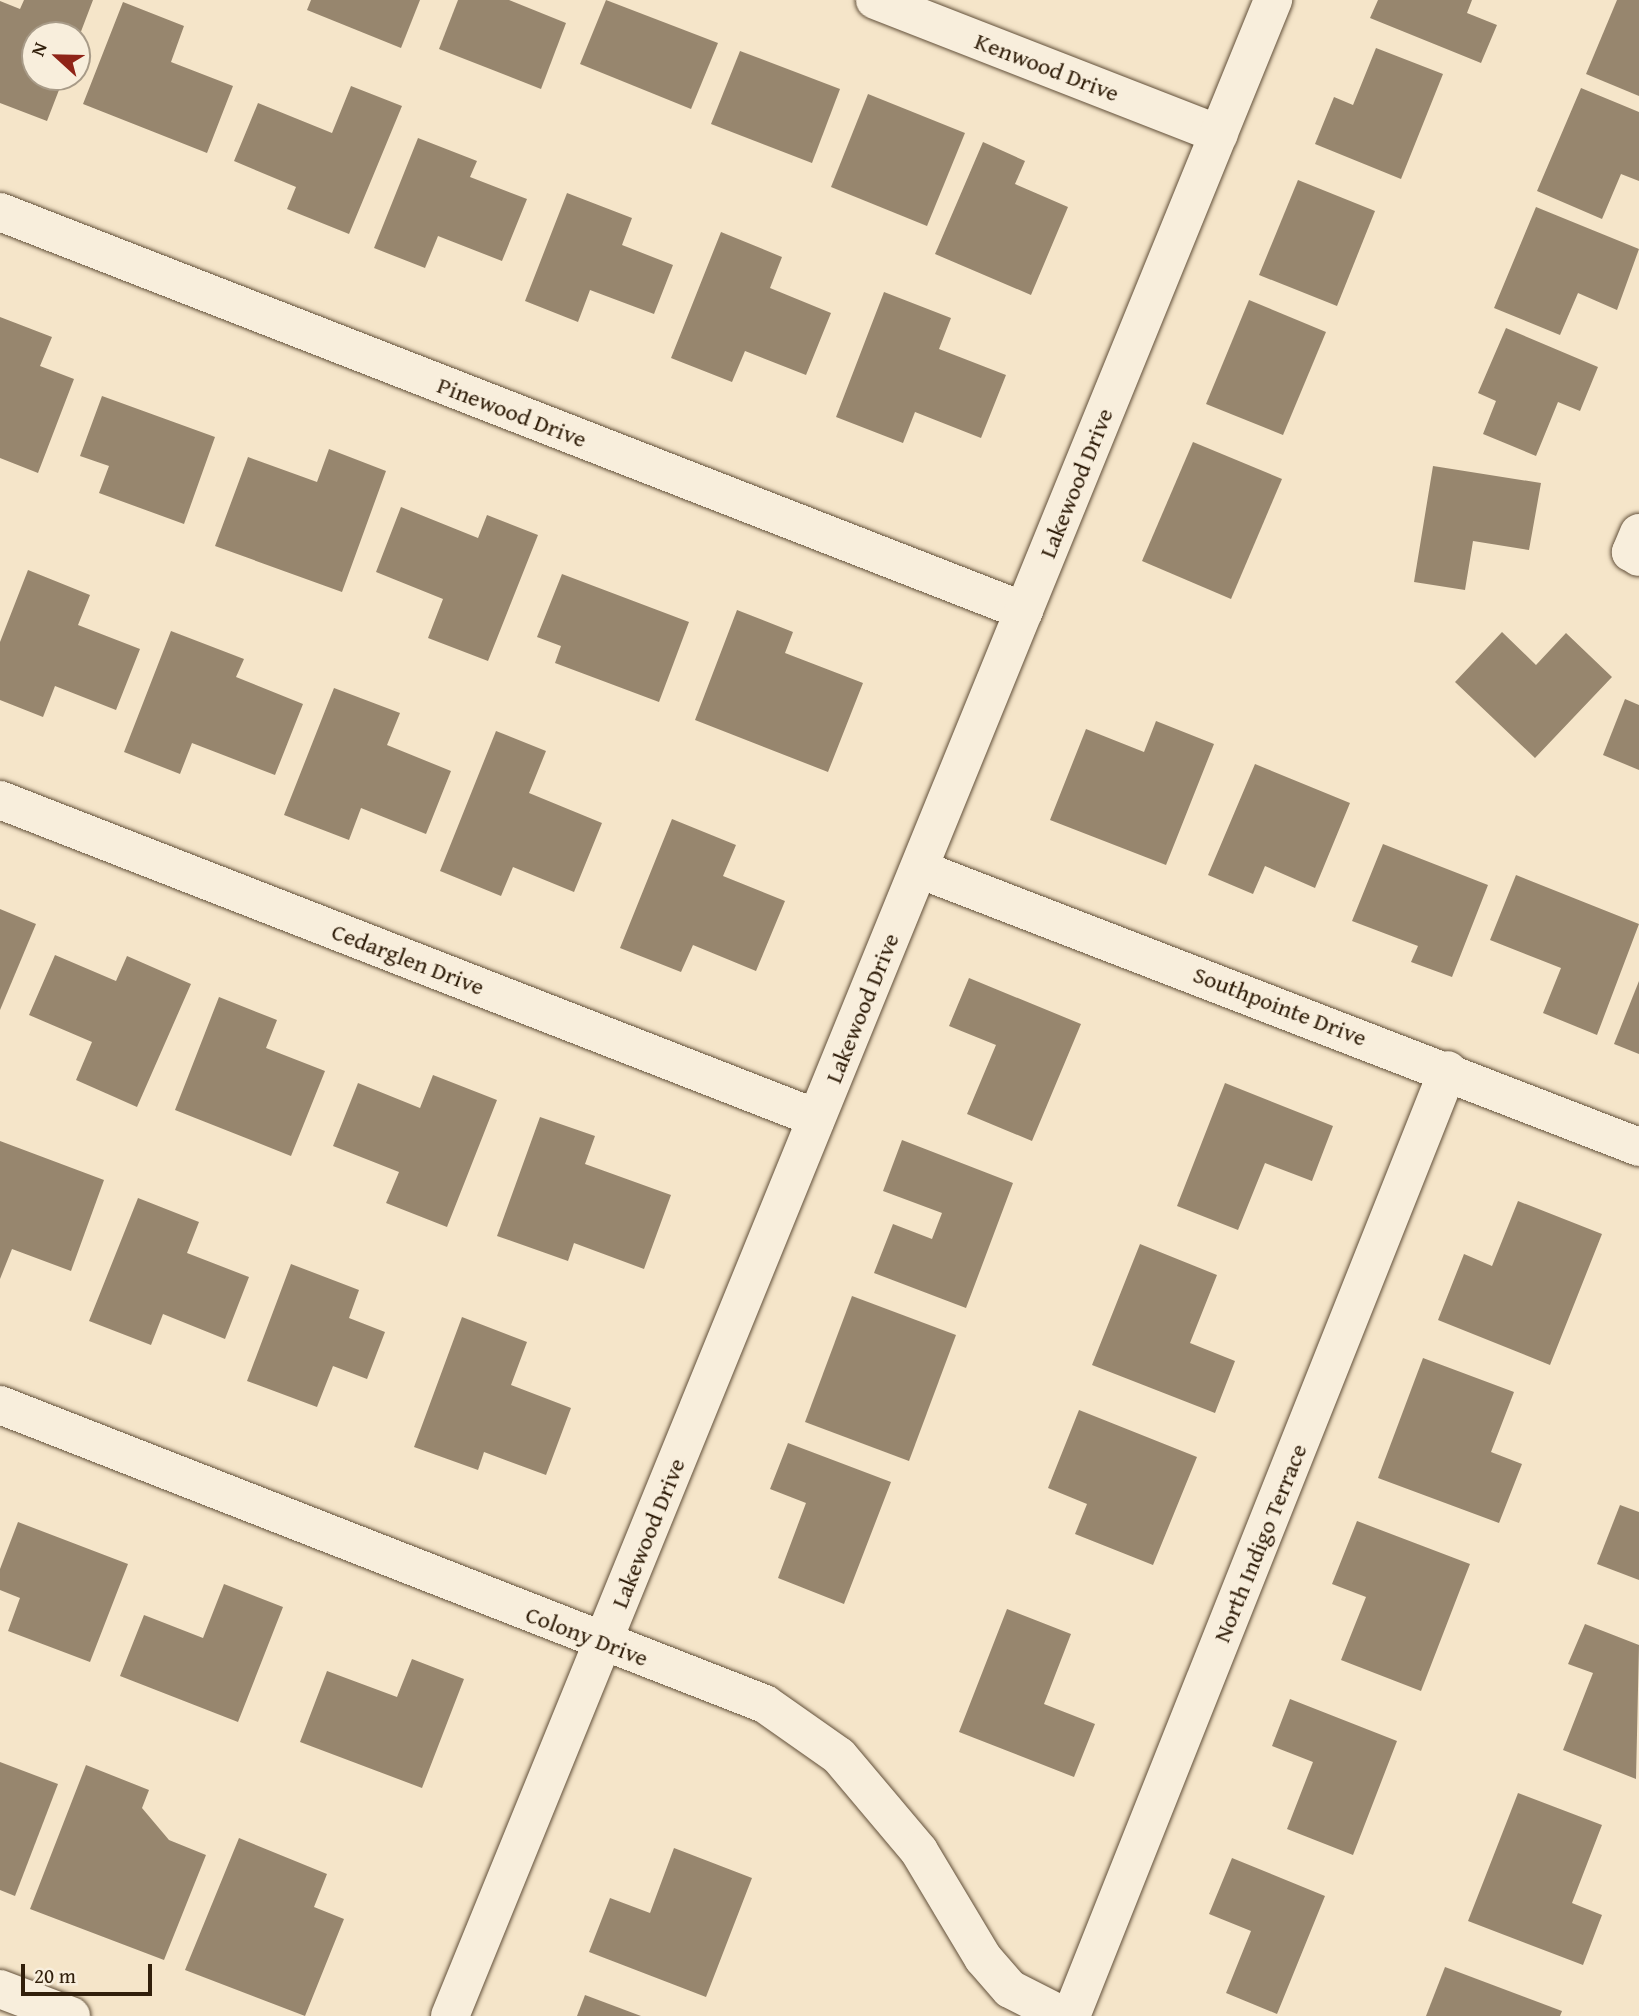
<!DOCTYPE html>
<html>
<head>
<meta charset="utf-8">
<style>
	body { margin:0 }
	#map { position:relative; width:1639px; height:2016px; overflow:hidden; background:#f5e5c9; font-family:"Gentium Book Plus",serif }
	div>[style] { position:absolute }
	.building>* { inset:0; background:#97866e }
	.roads { filter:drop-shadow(0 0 2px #62503a) drop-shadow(0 0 2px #62503a) }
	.minor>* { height:38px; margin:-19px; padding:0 19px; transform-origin:19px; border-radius:19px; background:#f8eedc }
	span { translate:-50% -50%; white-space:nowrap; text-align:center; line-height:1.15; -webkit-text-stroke:5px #f8eedc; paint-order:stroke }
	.street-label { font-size:24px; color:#311f0b }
	.north { position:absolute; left:21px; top:21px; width:70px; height:70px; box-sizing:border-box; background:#f8eedc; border:2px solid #a89b88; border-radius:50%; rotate:292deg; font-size:19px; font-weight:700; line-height:28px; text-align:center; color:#311f0b }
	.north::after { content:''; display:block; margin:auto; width:24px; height:32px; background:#8f2418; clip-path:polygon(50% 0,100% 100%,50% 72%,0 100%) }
	.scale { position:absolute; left:21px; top:1964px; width:131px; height:32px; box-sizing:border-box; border:4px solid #311f0b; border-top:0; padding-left:9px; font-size:21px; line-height:24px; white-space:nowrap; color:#311f0b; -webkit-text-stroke:5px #f8eedc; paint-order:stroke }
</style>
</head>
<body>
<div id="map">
	<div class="building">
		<div style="clip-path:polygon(24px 0,93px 0,77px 42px,77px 35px,35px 35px,35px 77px,64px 77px,47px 121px,0 103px,0 1px,20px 9px)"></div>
		<div style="clip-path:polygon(311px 0,420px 0,401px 48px,307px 10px)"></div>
		<div style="clip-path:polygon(458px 0,509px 0,566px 23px,541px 89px,439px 49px)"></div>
		<div style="clip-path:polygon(606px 0,718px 43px,691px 109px,580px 64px)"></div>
		<div style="clip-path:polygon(1378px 0,1472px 0,1467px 13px,1497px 25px,1481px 63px,1370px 18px)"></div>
		<div style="clip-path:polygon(1617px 0,1639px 0,1639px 96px,1586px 74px)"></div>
		<div style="clip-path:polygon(123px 2px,184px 26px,171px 62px,233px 86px,207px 153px,83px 104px)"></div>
		<div style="clip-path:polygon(1376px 48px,1443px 74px,1401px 179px,1315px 144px,1334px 97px,1353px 105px)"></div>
		<div style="clip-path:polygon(740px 51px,840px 89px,812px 163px,711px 124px)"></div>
		<div style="clip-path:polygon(351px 86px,402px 106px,349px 234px,287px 209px,296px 187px,234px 161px,258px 103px,332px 133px)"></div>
		<div style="clip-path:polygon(1581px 88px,1639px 112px,1639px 181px,1621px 174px,1602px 219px,1537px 191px)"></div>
		<div style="clip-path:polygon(868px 94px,965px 133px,927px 226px,831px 187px)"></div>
		<div style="clip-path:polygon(418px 138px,477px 161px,470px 177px,527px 199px,502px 261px,438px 236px,425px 268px,374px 248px)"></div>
		<div style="clip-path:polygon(983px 142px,1025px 161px,1015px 184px,1068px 207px,1031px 295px,935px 254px)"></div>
		<div style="clip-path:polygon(1298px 180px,1375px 211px,1337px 306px,1259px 275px)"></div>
		<div style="clip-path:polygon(567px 193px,632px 218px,622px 245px,673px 265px,654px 314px,590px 290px,578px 322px,525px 301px)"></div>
		<div style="clip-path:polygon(1536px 207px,1639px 249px,1617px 310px,1578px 293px,1560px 335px,1494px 308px)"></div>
		<div style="clip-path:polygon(721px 232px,782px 257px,770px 288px,831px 313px,806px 375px,745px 351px,732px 382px,671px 358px)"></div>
		<div style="clip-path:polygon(884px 292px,951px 318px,939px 349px,1006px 375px,981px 438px,915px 412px,903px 443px,836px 417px)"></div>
		<div style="clip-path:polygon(1249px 300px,1326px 332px,1283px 435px,1206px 404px)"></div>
		<div style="clip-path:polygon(0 317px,52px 337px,40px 366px,74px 379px,38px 473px,0 458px)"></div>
		<div style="clip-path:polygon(1506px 328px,1598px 367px,1580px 411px,1558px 402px,1536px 456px,1483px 434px,1496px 401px,1478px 393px)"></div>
		<div style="clip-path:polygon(102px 396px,215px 437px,184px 524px,99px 493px,109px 466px,80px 456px)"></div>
		<div style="clip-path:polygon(1193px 442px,1282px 479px,1231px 599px,1142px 561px)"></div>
		<div style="clip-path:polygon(329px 449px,386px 471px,342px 592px,215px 546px,248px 457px,317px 482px)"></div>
		<div style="clip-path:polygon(1433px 466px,1541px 483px,1529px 550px,1473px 541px,1465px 590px,1414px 582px)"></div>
		<div style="clip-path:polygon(401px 507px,478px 538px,487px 515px,538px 535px,488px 661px,428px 638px,443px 599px,376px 572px)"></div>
		<div style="clip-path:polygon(28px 570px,90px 595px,78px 625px,140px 649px,116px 710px,55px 686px,43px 717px,0 700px,0 642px)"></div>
		<div style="clip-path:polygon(562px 574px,689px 622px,659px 702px,555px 663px,561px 646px,537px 637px)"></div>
		<div style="clip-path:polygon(737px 610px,793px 632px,785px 653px,863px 683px,828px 772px,695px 720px)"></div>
		<div style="clip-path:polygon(171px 631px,244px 659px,236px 677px,303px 704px,275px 775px,192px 743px,180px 774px,124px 752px)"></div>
		<div style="clip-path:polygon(1502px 632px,1536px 665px,1566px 633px,1612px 677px,1535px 758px,1455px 682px)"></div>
		<div style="clip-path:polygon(334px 688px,400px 713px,387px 745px,451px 771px,426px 834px,361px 808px,349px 840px,284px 815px)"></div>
		<div style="clip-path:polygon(1625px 699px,1639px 705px,1639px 770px,1603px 755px)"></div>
		<div style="clip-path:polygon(1156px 721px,1214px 744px,1166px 865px,1050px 820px,1086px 729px,1144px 752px)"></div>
		<div style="clip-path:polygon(496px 731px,546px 751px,529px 793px,602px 823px,574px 892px,513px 867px,501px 896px,440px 871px)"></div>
		<div style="clip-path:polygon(1255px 764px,1350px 803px,1315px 888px,1265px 866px,1253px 894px,1208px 875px)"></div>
		<div style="clip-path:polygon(672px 819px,736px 845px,723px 876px,785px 901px,756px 971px,693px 945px,681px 972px,620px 948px)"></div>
		<div style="clip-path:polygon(1383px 844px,1488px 885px,1452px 977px,1411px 962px,1418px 946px,1352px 921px)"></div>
		<div style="clip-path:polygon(1516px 875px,1639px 924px,1597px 1035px,1543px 1013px,1561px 968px,1490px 940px)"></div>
		<div style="clip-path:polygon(0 909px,36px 924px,0 1010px)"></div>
		<div style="clip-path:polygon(55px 955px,116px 981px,127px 956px,191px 984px,137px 1107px,76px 1080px,92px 1042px,29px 1015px)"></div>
		<div style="clip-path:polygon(969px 978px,1081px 1024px,1032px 1141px,967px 1114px,996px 1045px,949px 1026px)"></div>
		<div style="clip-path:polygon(1639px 981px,1639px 1054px,1614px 1044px)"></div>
		<div style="clip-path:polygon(219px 997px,277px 1020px,266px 1048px,325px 1071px,291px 1156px,175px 1110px)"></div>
		<div style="clip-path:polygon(433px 1075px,497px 1100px,447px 1227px,386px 1203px,399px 1172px,333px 1146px,358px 1083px,420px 1108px)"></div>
		<div style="clip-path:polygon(1225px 1083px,1333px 1126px,1312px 1181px,1265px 1163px,1238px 1230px,1177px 1206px)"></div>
		<div style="clip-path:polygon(540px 1117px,595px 1136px,585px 1164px,671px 1195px,644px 1269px,574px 1243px,568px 1261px,497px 1236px)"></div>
		<div style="clip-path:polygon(902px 1140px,1013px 1183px,966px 1308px,874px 1273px,893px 1224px,932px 1239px,942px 1213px,883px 1191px)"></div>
		<div style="clip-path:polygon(0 1141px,104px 1180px,71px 1271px,12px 1249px,0 1279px)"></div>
		<div style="clip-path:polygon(138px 1198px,199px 1222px,187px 1253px,249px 1277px,225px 1339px,163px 1314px,151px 1345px,89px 1321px)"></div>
		<div style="clip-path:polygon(1518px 1201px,1602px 1234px,1550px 1365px,1438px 1320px,1464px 1254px,1492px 1266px)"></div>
		<div style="clip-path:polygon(1140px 1244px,1217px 1275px,1190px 1343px,1235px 1361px,1215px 1413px,1092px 1365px)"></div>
		<div style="clip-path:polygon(291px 1264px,359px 1290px,349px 1318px,385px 1332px,367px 1379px,333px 1366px,317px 1407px,247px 1381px)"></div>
		<div style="clip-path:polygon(852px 1296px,956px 1335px,909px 1461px,805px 1422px)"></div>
		<div style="clip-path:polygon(462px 1317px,527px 1342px,511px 1385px,571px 1408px,546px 1475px,484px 1452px,478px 1470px,414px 1447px)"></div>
		<div style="clip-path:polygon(1423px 1358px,1514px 1392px,1491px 1452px,1522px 1464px,1499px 1523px,1378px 1478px)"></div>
		<div style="clip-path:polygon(1079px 1410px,1197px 1457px,1153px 1565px,1075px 1534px,1087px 1504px,1048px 1488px)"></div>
		<div style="clip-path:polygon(788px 1443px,891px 1482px,844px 1604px,778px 1578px,806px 1503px,770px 1489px)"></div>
		<div style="clip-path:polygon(1620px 1505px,1639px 1512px,1639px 1580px,1597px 1564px)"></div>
		<div style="clip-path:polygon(1357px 1521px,1470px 1564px,1421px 1691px,1341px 1660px,1366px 1597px,1332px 1584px)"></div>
		<div style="clip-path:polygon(18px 1522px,128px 1564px,90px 1662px,8px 1631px,20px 1598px,0 1590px,0 1569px)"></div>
		<div style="clip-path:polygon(224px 1584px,283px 1607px,238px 1722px,120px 1676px,144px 1615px,203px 1638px)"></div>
		<div style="clip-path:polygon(1007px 1609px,1071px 1634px,1044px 1704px,1095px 1724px,1074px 1777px,959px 1732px)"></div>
		<div style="clip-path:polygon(1585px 1624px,1639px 1645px,1636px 1779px,1563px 1750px,1593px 1673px,1568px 1664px)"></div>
		<div style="clip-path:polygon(412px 1659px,464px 1679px,422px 1788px,300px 1742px,327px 1671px,397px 1697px)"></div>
		<div style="clip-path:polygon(1290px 1699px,1397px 1741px,1353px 1855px,1287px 1829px,1313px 1762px,1272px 1746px)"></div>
		<div style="clip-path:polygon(0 1762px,58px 1784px,15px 1896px,0 1890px)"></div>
		<div style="clip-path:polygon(86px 1765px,149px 1790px,142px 1808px,169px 1840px,206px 1855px,164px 1960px,30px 1909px)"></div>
		<div style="clip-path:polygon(1518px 1793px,1602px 1825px,1572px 1903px,1602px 1915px,1583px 1965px,1468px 1921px)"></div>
		<div style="clip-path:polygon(239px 1838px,327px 1874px,314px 1907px,344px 1919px,305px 2016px,185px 1970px)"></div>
		<div style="clip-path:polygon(674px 1848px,752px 1878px,706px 1997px,589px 1952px,610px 1898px,650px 1913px)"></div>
		<div style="clip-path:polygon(1232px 1858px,1325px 1896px,1277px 2014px,1226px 1993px,1251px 1931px,1209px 1914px)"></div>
		<div style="clip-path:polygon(1445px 1967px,1562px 2011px,1560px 2016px,1426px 2016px)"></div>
		<div style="clip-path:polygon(585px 1995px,641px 2016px,577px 2016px)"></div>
	</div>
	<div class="roads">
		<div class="minor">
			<div style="left:875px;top:0;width:369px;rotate:21.3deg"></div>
			<div style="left:0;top:212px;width:1099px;rotate:21.29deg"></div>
			<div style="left:1639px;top:533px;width:21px;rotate:113deg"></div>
			<div style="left:1631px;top:552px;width:9px;rotate:32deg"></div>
			<div style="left:0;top:800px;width:876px;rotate:21.29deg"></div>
			<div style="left:919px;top:869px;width:772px;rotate:21.11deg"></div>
			<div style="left:0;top:1405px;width:821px;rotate:21.35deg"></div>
			<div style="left:765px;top:1704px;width:90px;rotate:35.1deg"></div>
			<div style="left:839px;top:1756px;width:124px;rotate:49.9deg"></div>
			<div style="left:919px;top:1851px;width:125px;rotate:59.1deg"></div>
			<div style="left:983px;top:1958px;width:41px;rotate:48.9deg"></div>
			<div style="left:1010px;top:1989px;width:59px;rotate:27deg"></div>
			<div style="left:0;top:1989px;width:76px;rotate:20.8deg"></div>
			<div style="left:450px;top:2016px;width:2178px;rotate:-67.79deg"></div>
			<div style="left:1071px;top:2016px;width:1018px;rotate:-68.27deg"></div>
		</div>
	</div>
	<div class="street-label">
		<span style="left:1047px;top:67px;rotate:21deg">Kenwood Drive</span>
		<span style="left:512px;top:412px;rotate:21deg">Pinewood Drive</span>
		<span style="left:1076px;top:483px;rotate:-68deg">Lakewood Drive</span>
		<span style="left:408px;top:959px;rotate:21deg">Cedarglen Drive</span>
		<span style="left:1280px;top:1006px;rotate:21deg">Southpointe Drive</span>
		<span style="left:862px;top:1008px;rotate:-68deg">Lakewood Drive</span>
		<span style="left:648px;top:1533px;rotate:-68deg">Lakewood Drive</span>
		<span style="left:1260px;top:1543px;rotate:-68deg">North Indigo Terrace</span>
		<span style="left:587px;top:1636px;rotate:21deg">Colony Drive</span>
	</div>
	<div class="north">N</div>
	<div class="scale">20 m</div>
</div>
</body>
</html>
